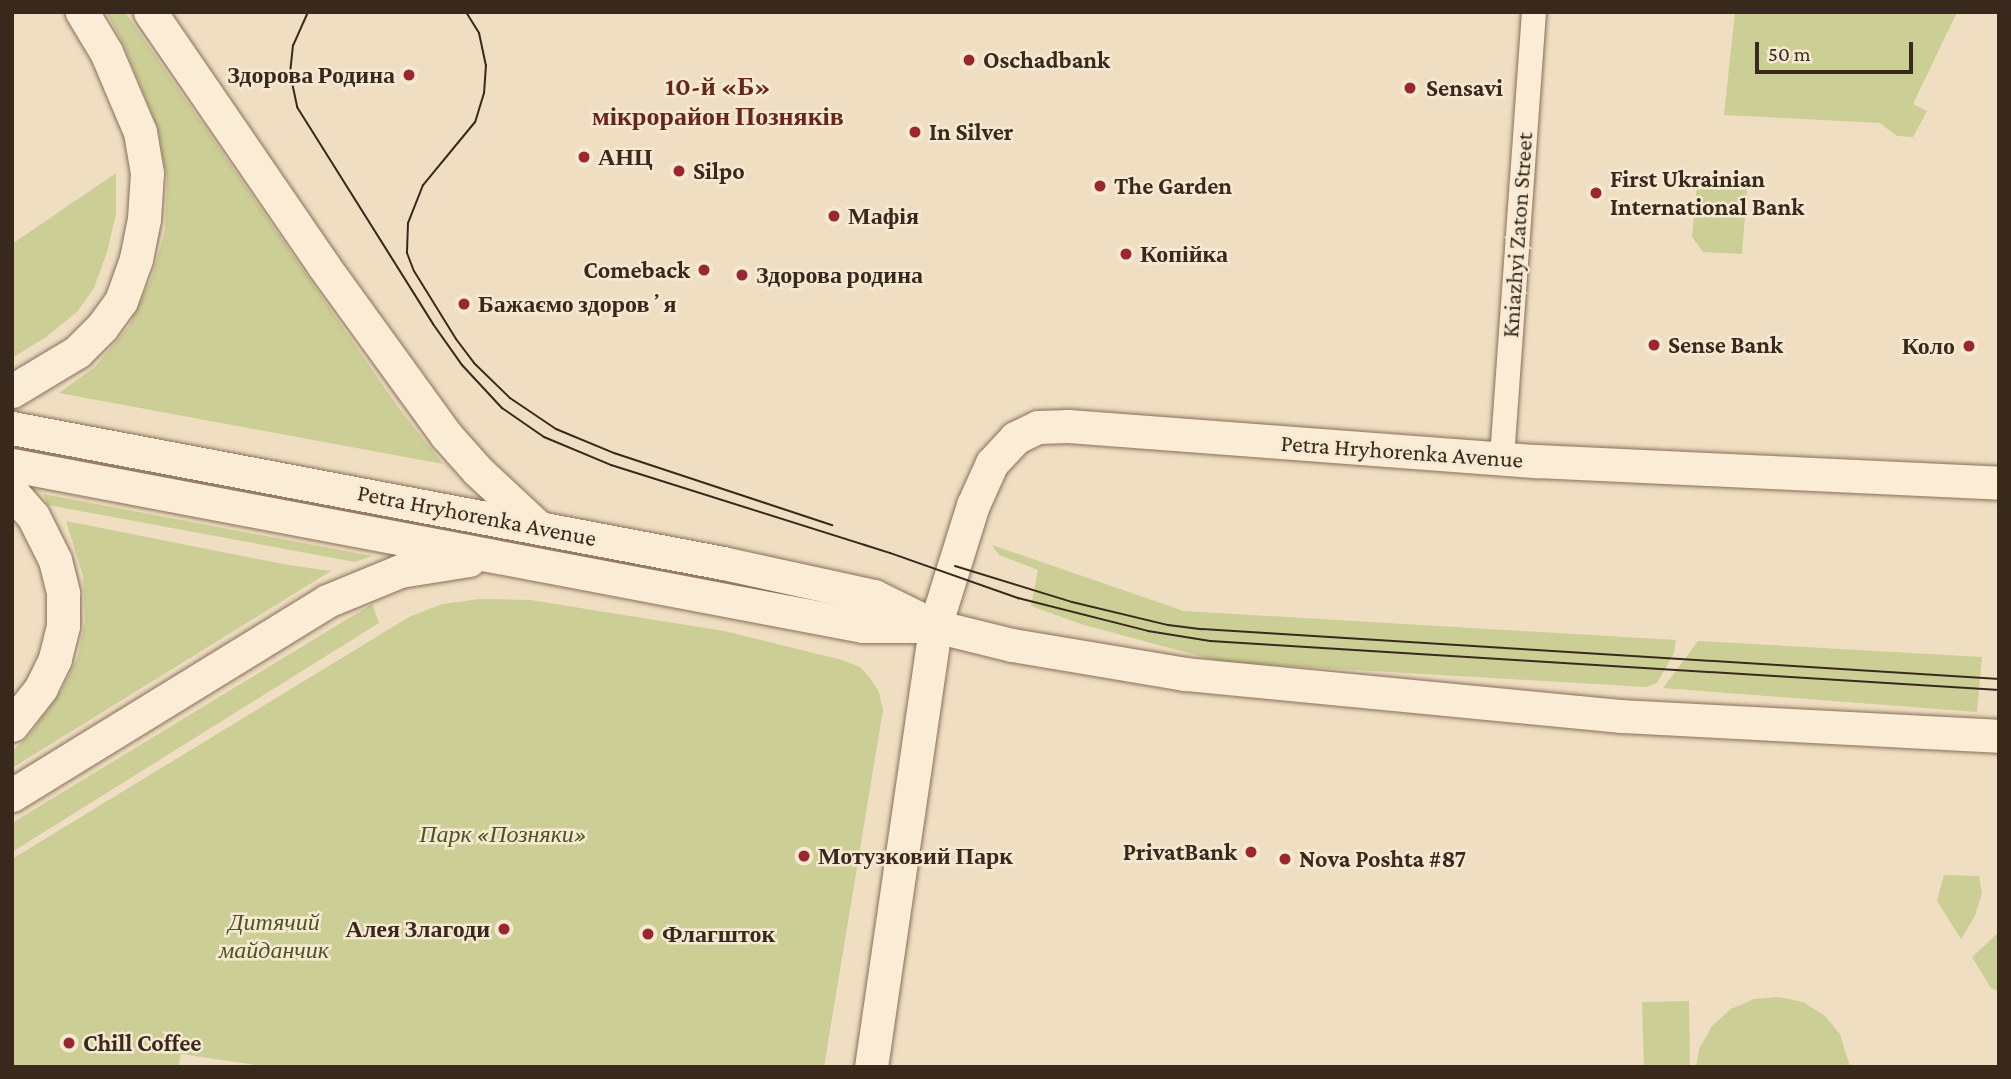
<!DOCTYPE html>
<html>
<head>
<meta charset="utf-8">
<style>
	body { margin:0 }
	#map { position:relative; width:2011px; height:1079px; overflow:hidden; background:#efdec2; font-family:"Crimson Pro",serif }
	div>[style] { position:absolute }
	.green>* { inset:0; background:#cbce95 }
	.roads { filter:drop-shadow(0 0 2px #896f58) drop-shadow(0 0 2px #896f58) }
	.street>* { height:24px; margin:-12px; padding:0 12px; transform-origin:12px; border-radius:12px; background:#faecd5 }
	.secondary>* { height:33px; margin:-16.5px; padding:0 16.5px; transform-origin:16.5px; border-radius:16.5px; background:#faecd5 }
	.tram>* { height:2px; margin:-1px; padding:0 1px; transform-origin:1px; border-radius:1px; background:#39291d }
	.dots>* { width:19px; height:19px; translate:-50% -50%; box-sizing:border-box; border:4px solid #f6e9d2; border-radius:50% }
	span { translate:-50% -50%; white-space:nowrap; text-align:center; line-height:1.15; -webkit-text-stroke:5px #f6e9d2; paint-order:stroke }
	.poi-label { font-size:24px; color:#39291d; font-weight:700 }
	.left { translate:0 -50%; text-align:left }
	.right { translate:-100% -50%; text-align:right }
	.street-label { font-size:24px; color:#39291d }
	.park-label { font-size:24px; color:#4d5623; font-style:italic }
	.neighbourhood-label { font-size:26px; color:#67261b; font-weight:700 }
	.frame { position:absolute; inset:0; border:14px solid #39291d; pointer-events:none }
	.scale { position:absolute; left:1755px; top:42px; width:158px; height:32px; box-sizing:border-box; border:4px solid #39291d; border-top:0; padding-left:9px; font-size:21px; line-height:24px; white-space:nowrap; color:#39291d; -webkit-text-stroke:5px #f6e9d2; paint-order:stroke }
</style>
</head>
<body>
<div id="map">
	<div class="green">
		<div style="clip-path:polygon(106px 12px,125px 12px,398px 407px,443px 464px,59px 393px,95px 367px,129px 326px,152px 277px,165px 230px,167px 178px,157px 126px,124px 45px)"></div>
		<div style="clip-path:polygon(1735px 12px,1957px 12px,1913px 104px,1927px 111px,1913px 137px,1897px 136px,1880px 123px,1724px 115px)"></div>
		<div style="clip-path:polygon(116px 173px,116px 214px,107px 252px,94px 288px,77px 312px,46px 337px,12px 358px,12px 244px)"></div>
		<div style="clip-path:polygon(1698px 174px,1748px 177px,1742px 254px,1703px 252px,1692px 237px)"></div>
		<div style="clip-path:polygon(43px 494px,372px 556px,355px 562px,48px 505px)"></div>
		<div style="clip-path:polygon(66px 521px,288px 565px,331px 571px,12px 768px,12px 751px,29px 736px,62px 690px,78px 656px,85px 620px,83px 576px)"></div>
		<div style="clip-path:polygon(992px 545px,1184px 611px,1676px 640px,1674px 653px,1657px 683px,1646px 687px,1221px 662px,1081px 624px,1031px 606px,1038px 570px,999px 555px)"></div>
		<div style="clip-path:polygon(480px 599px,530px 600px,724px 631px,842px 660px,860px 667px,870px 678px,879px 692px,883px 710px,824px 1067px,269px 1067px,181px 1054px,178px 1067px,12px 1067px,12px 859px,409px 617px,442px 604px)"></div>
		<div style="clip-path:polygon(372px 604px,379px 623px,12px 852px,12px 823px)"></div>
		<div style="clip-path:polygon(1698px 641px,1982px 657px,1977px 712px,1663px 688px)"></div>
		<div style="clip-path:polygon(1944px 875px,1979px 876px,1982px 893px,1975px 916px,1961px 939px,1937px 901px)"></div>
		<div style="clip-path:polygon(1999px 932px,1999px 991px,1998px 991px,1991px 988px,1972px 957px)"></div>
		<div style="clip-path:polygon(1779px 997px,1803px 1002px,1824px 1015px,1840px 1034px,1850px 1067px,1696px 1067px,1699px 1049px,1712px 1026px,1731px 1009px,1754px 999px)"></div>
		<div style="clip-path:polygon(1689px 1001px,1690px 1067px,1644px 1067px,1642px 1002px)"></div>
	</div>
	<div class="roads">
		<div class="street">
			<div style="left:1502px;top:458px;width:447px;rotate:-85.9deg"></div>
		</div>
		<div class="secondary">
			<div style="left:150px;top:12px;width:306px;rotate:55.6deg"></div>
			<div style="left:323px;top:265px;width:210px;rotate:54.1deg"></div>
			<div style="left:446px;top:435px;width:48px;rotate:48.4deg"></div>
			<div style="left:478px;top:471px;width:81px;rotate:43deg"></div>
			<div style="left:12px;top:391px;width:76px;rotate:-31deg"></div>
			<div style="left:77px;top:352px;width:35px;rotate:-45deg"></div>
			<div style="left:102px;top:327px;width:32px;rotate:-54deg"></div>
			<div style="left:121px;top:301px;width:45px;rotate:-70.3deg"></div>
			<div style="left:136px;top:259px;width:41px;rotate:-78.7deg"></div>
			<div style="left:144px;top:219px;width:46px;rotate:-86.3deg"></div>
			<div style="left:147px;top:173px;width:42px;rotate:-99.7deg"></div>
			<div style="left:140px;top:132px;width:87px;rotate:-113deg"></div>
			<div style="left:106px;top:52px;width:47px;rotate:-121deg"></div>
			<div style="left:12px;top:428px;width:724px;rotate:10.75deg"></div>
			<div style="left:723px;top:563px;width:155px;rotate:12.3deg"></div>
			<div style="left:874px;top:596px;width:68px;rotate:26.2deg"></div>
			<div style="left:935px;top:626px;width:79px;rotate:13.9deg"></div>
			<div style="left:1012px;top:645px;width:175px;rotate:9.5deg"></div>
			<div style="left:1185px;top:674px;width:438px;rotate:5.5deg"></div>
			<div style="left:1621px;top:716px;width:379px;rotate:3deg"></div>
			<div style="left:12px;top:465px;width:866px;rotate:10.71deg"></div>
			<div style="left:863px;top:626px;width:63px"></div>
			<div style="left:12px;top:492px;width:32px;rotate:49deg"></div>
			<div style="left:33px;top:516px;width:49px;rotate:63.4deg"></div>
			<div style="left:55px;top:560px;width:34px;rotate:76deg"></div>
			<div style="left:63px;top:593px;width:33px;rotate:90deg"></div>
			<div style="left:63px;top:626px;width:34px;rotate:104deg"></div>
			<div style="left:55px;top:659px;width:32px;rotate:116deg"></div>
			<div style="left:41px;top:688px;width:47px;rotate:128.1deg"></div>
			<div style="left:12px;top:795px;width:370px;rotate:-31.6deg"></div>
			<div style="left:327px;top:601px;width:79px;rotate:-22.3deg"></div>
			<div style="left:400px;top:571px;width:70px;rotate:-9.1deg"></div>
			<div style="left:871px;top:1067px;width:446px;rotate:-81.7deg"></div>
			<div style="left:935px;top:626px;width:127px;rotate:-72.6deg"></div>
			<div style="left:973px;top:505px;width:46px;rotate:-65.7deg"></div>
			<div style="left:992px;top:463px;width:34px;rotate:-47deg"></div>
			<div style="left:1015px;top:438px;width:25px;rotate:-26deg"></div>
			<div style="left:1038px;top:427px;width:30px;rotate:-2deg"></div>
			<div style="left:1068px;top:426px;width:470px;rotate:4.3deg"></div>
			<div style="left:1537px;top:461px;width:463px;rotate:2.7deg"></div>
		</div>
	</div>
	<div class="tram">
		<div style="left:308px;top:12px;width:36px;rotate:114deg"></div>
		<div style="left:293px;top:45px;width:28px;rotate:96deg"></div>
		<div style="left:290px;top:73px;width:35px;rotate:78deg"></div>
		<div style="left:297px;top:107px;width:256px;rotate:57.9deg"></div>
		<div style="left:433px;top:324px;width:50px;rotate:54.7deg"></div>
		<div style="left:462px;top:365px;width:59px;rotate:47.1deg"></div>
		<div style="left:502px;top:408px;width:51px;rotate:34.6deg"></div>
		<div style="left:544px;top:437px;width:73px;rotate:22.7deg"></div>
		<div style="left:611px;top:465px;width:293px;rotate:17.5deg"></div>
		<div style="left:890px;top:553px;width:136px;rotate:19.4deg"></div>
		<div style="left:1018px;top:598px;width:134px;rotate:14.2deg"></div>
		<div style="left:1148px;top:631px;width:63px;rotate:9.2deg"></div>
		<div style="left:1210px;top:641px;width:791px;rotate:3.55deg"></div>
		<div style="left:466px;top:12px;width:25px;rotate:58deg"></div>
		<div style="left:479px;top:33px;width:33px;rotate:78deg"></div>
		<div style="left:486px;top:65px;width:28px;rotate:94deg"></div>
		<div style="left:484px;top:93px;width:30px;rotate:107deg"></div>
		<div style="left:475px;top:122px;width:82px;rotate:129.5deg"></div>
		<div style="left:423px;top:185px;width:41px;rotate:111.5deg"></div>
		<div style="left:408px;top:223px;width:30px;rotate:92deg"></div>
		<div style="left:407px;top:253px;width:19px;rotate:69deg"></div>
		<div style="left:414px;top:271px;width:80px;rotate:58.3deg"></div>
		<div style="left:456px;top:339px;width:30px;rotate:53deg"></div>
		<div style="left:474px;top:363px;width:50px;rotate:44.2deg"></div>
		<div style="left:510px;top:398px;width:55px;rotate:34deg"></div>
		<div style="left:556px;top:429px;width:63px;rotate:22.5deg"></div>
		<div style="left:614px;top:453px;width:230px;rotate:18.3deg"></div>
		<div style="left:955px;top:566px;width:122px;rotate:17.1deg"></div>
		<div style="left:1072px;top:602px;width:99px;rotate:13.5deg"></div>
		<div style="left:1168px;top:625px;width:34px;rotate:7deg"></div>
		<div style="left:1202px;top:629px;width:799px;rotate:3.59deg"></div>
	</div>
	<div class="dots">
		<div style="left:969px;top:60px;background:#9a2730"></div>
		<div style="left:409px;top:75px;background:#9a2730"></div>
		<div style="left:1410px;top:88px;background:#9a2730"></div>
		<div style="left:915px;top:132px;background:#9a2730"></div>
		<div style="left:584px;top:157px;background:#9a2730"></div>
		<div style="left:679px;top:171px;background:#9a2730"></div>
		<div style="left:1100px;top:186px;background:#9a2730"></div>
		<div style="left:1596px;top:193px;background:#9a2730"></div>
		<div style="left:834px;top:216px;background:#9a2730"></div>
		<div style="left:1126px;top:254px;background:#9a2730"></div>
		<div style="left:704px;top:270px;background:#9a2730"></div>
		<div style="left:742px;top:275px;background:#9a2730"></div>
		<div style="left:464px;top:304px;background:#9a2730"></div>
		<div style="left:1654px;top:345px;background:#9a2730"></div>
		<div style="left:1969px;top:346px;background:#9a2730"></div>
		<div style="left:1251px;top:852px;background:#9a2730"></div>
		<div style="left:804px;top:856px;background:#9a2730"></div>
		<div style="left:1285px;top:859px;background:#9a2730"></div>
		<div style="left:504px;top:929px;background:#9a2730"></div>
		<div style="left:648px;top:934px;background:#9a2730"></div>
		<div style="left:69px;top:1043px;background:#9a2730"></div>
	</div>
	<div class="poi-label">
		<span class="left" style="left:983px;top:60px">Oschadbank</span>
		<span class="right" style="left:395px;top:75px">Здорова Родина</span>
		<span class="left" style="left:1426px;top:88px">Sensavi</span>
		<span class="left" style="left:929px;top:132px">In Silver</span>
		<span class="left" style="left:598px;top:157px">АНЦ</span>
		<span class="left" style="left:693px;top:171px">Silpo</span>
		<span class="left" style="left:1610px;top:193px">First Ukrainian<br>International Bank</span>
		<span class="left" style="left:1114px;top:186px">The Garden</span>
		<span class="left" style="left:848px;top:216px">Мафія</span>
		<span class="left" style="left:1140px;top:254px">Копійка</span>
		<span class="right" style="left:690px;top:270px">Comeback</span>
		<span class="left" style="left:756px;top:275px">Здорова родина</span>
		<span class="left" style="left:478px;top:304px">Бажаємо здоровʼя</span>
		<span class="left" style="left:1668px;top:345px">Sense Bank</span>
		<span class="right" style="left:1955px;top:346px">Коло</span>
		<span class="right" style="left:1237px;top:852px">PrivatBank</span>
		<span class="left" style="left:818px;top:856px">Мотузковий Парк</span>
		<span class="left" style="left:1299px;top:859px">Nova Poshta #87</span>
		<span class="right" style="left:490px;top:929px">Алея Злагоди</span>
		<span class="left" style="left:662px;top:934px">Флагшток</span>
		<span class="left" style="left:83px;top:1043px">Chill Coffee</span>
	</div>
	<div class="street-label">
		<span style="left:1517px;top:235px;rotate:-86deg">Kniazhyi Zaton Street</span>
		<span style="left:1402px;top:451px;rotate:4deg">Petra Hryhorenka Avenue</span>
		<span style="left:477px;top:515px;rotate:11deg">Petra Hryhorenka Avenue</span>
	</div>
	<div class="park-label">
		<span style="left:503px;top:834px">Парк «Позняки»</span>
		<span style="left:274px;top:936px">Дитячий<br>майданчик</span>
	</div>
	<div class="neighbourhood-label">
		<span style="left:718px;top:102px">10-й «Б»<br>мікрорайон Позняків</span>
	</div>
	<div class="frame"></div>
	<div class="scale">50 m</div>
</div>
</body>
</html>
